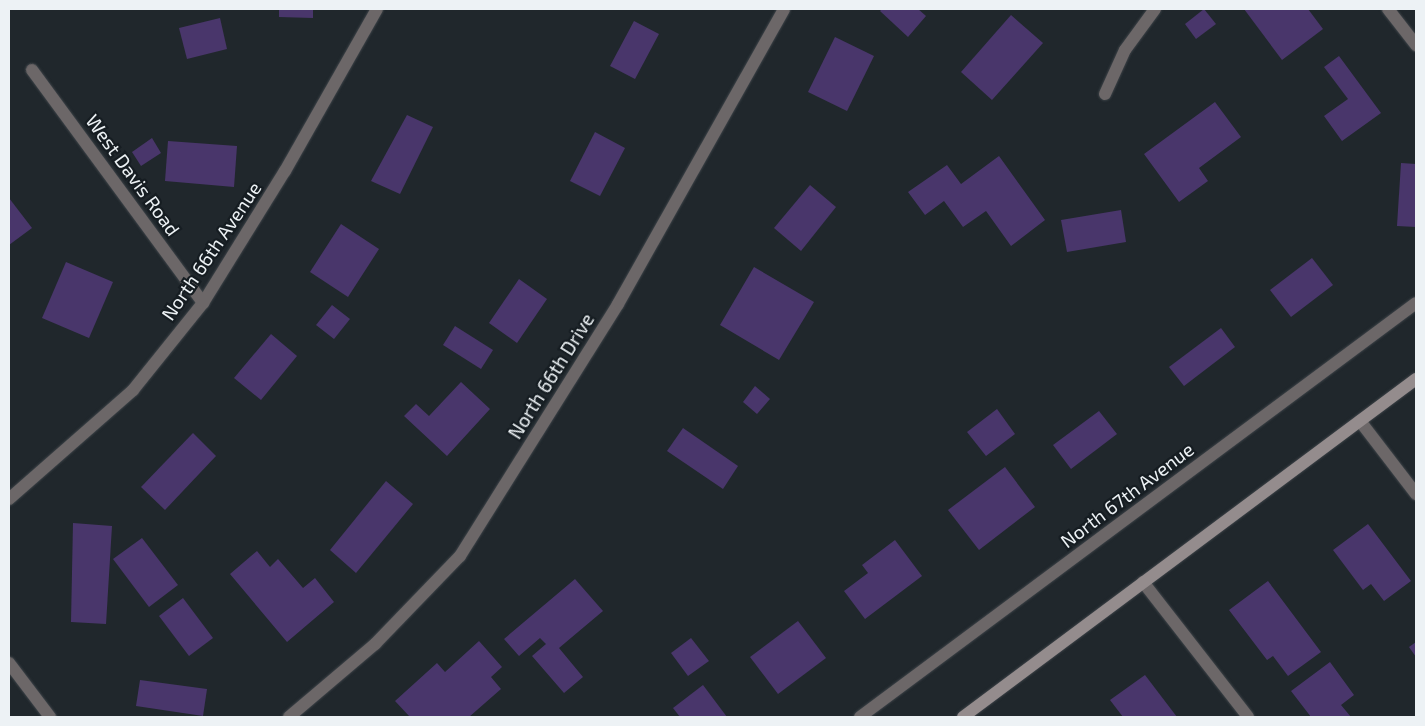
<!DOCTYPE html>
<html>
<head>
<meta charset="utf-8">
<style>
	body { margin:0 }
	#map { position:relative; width:1425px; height:726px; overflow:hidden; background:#20272c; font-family:"Exo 2",sans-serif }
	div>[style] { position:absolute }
	.building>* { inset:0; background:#49366b }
	.roads { filter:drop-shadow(0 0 1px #3d4348) drop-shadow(0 0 1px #3d4348) }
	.minor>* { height:12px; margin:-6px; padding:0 6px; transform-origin:6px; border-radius:6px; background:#6c6768 }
	.tertiary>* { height:12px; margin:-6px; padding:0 6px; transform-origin:6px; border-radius:6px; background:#6c6768 }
	.secondary>* { height:12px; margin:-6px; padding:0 6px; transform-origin:6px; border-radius:6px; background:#948c8d }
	span { translate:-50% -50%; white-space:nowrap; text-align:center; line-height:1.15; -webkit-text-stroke:4.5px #161d22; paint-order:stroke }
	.street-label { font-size:19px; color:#edf2f5 }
	.frame { position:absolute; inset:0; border:10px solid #edf2f5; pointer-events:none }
</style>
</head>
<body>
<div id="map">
	<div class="building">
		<div style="clip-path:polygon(279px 9px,313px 9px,313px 18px,279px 17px)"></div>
		<div style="clip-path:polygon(882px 9px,918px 9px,926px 16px,908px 37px,880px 11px)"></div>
		<div style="clip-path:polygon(1204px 9px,1216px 24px,1196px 39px,1185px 24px)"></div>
		<div style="clip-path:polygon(1244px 9px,1308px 9px,1323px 29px,1282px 60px)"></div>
		<div style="clip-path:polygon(1011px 15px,1043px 43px,992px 100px,961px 72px)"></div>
		<div style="clip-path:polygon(220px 18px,227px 49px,187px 59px,179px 28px)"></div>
		<div style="clip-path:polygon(634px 21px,659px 34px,635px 79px,610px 66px)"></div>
		<div style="clip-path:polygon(835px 37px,874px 56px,847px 111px,808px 92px)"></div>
		<div style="clip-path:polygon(1339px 56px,1381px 113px,1342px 141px,1324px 116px,1348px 99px,1324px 67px)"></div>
		<div style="clip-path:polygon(1215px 102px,1241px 137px,1199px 168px,1208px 181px,1179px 202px,1144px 154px)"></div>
		<div style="clip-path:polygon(407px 115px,433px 127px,400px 194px,371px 181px)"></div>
		<div style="clip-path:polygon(595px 132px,625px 148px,600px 196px,570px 181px)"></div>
		<div style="clip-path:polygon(152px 138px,161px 153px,141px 166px,132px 152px)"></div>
		<div style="clip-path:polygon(168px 141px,237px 146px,234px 187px,165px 181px)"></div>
		<div style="clip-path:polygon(999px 156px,1045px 220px,1011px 246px,986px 211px,963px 227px,944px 201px,925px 215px,908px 192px,947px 165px,961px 184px)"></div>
		<div style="clip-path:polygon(1401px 163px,1416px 164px,1416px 227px,1397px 226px)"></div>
		<div style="clip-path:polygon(810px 185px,836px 207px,801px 251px,774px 228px)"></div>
		<div style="clip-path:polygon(9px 198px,32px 228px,9px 245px)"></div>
		<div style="clip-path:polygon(1121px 210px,1126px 242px,1067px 252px,1061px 220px)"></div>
		<div style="clip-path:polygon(341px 224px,379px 249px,348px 297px,310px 272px)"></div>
		<div style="clip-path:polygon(1312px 258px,1333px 285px,1291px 317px,1270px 290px)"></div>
		<div style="clip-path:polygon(66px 262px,113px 282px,89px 338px,42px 318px)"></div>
		<div style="clip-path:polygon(754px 267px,814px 302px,779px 360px,720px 325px)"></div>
		<div style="clip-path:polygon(519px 279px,547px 299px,517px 343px,489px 323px)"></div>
		<div style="clip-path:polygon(332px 305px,350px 319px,334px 339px,316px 325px)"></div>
		<div style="clip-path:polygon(455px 326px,493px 350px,481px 369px,443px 345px)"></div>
		<div style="clip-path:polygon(1221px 328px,1235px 347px,1184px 386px,1169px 367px)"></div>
		<div style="clip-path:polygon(271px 334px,297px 356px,261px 400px,234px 378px)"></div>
		<div style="clip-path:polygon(461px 382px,490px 409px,447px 456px,404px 416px,416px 404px,429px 416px)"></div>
		<div style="clip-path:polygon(755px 386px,770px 399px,757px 414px,743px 402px)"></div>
		<div style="clip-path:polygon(997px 409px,1015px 434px,986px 456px,967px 432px)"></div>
		<div style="clip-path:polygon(1099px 411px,1117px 434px,1071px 469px,1053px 445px)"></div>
		<div style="clip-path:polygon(683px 428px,738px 466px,723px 489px,667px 451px)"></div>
		<div style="clip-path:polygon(193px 433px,216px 456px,165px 510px,141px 487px)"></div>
		<div style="clip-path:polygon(1005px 467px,1035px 507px,979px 550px,948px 510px)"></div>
		<div style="clip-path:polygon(386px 481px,413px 504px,356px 573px,330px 550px)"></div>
		<div style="clip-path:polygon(73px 523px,112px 526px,106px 624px,71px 622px)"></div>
		<div style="clip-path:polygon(1368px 524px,1411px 581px,1384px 601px,1371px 584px,1363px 590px,1333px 550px)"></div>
		<div style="clip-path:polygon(142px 538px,178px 585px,149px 607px,113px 559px)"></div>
		<div style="clip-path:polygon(895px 540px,922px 576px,865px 619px,844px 591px,868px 573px,862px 565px)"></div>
		<div style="clip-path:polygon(257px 551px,270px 567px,278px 559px,303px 588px,315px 578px,334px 602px,287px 642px,230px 574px)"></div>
		<div style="clip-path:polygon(575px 579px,603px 611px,559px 648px,583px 677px,564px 693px,532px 656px,546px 644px,540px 638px,519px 656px,504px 639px)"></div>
		<div style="clip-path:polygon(1268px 581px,1321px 652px,1288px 676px,1273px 656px,1267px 660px,1229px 610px)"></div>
		<div style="clip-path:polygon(183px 598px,213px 638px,189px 656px,159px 616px)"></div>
		<div style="clip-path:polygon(798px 621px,826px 658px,778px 694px,750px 657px)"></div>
		<div style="clip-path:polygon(691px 638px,709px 661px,688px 676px,671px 653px)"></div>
		<div style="clip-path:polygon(479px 641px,502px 667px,491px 677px,501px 689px,469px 717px,410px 717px,395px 701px,437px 663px,445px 672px)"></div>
		<div style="clip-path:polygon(1416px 642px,1416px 657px,1409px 647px)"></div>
		<div style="clip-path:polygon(1330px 662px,1354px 695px,1341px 705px,1351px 717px,1311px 717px,1291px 691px)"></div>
		<div style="clip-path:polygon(1145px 675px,1177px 717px,1123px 717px,1110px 700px)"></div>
		<div style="clip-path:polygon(140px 680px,207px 689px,203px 716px,136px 706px)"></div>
		<div style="clip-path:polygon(703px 685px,727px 717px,680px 717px,673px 708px)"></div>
	</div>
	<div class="roads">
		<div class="minor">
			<div style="left:1388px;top:9px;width:46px;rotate:52.1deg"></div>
			<div style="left:32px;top:70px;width:289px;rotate:53.7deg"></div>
			<div style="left:1105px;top:94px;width:48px;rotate:-65.6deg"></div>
			<div style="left:1125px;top:50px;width:51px;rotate:-53.8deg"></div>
			<div style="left:1360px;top:421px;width:92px;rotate:52.5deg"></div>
			<div style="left:9px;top:499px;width:165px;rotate:-41.3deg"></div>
			<div style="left:133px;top:390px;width:112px;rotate:-51.2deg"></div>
			<div style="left:203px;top:303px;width:155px;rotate:-58.2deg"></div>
			<div style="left:285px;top:171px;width:186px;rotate:-60.4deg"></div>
			<div style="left:1143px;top:582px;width:171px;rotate:52.1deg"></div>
			<div style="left:289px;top:717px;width:113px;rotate:-40.3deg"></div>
			<div style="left:375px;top:644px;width:122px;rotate:-46deg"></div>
			<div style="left:460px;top:556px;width:297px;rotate:-57.9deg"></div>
			<div style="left:618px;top:304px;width:338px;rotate:-60.6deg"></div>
			<div style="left:860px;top:717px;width:693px;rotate:-36.67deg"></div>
		</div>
		<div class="tertiary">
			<div style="left:9px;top:663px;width:68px;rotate:52.8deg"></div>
		</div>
		<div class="secondary">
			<div style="left:963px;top:717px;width:565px;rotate:-36.73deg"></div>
		</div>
	</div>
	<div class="street-label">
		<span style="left:133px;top:175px;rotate:54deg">West Davis Road</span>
		<span style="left:211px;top:251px;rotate:-56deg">North 66th Avenue</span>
		<span style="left:551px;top:376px;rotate:-58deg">North 66th Drive</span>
		<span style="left:1127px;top:495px;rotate:-37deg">North 67th Avenue</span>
	</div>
	<div class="frame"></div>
</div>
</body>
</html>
